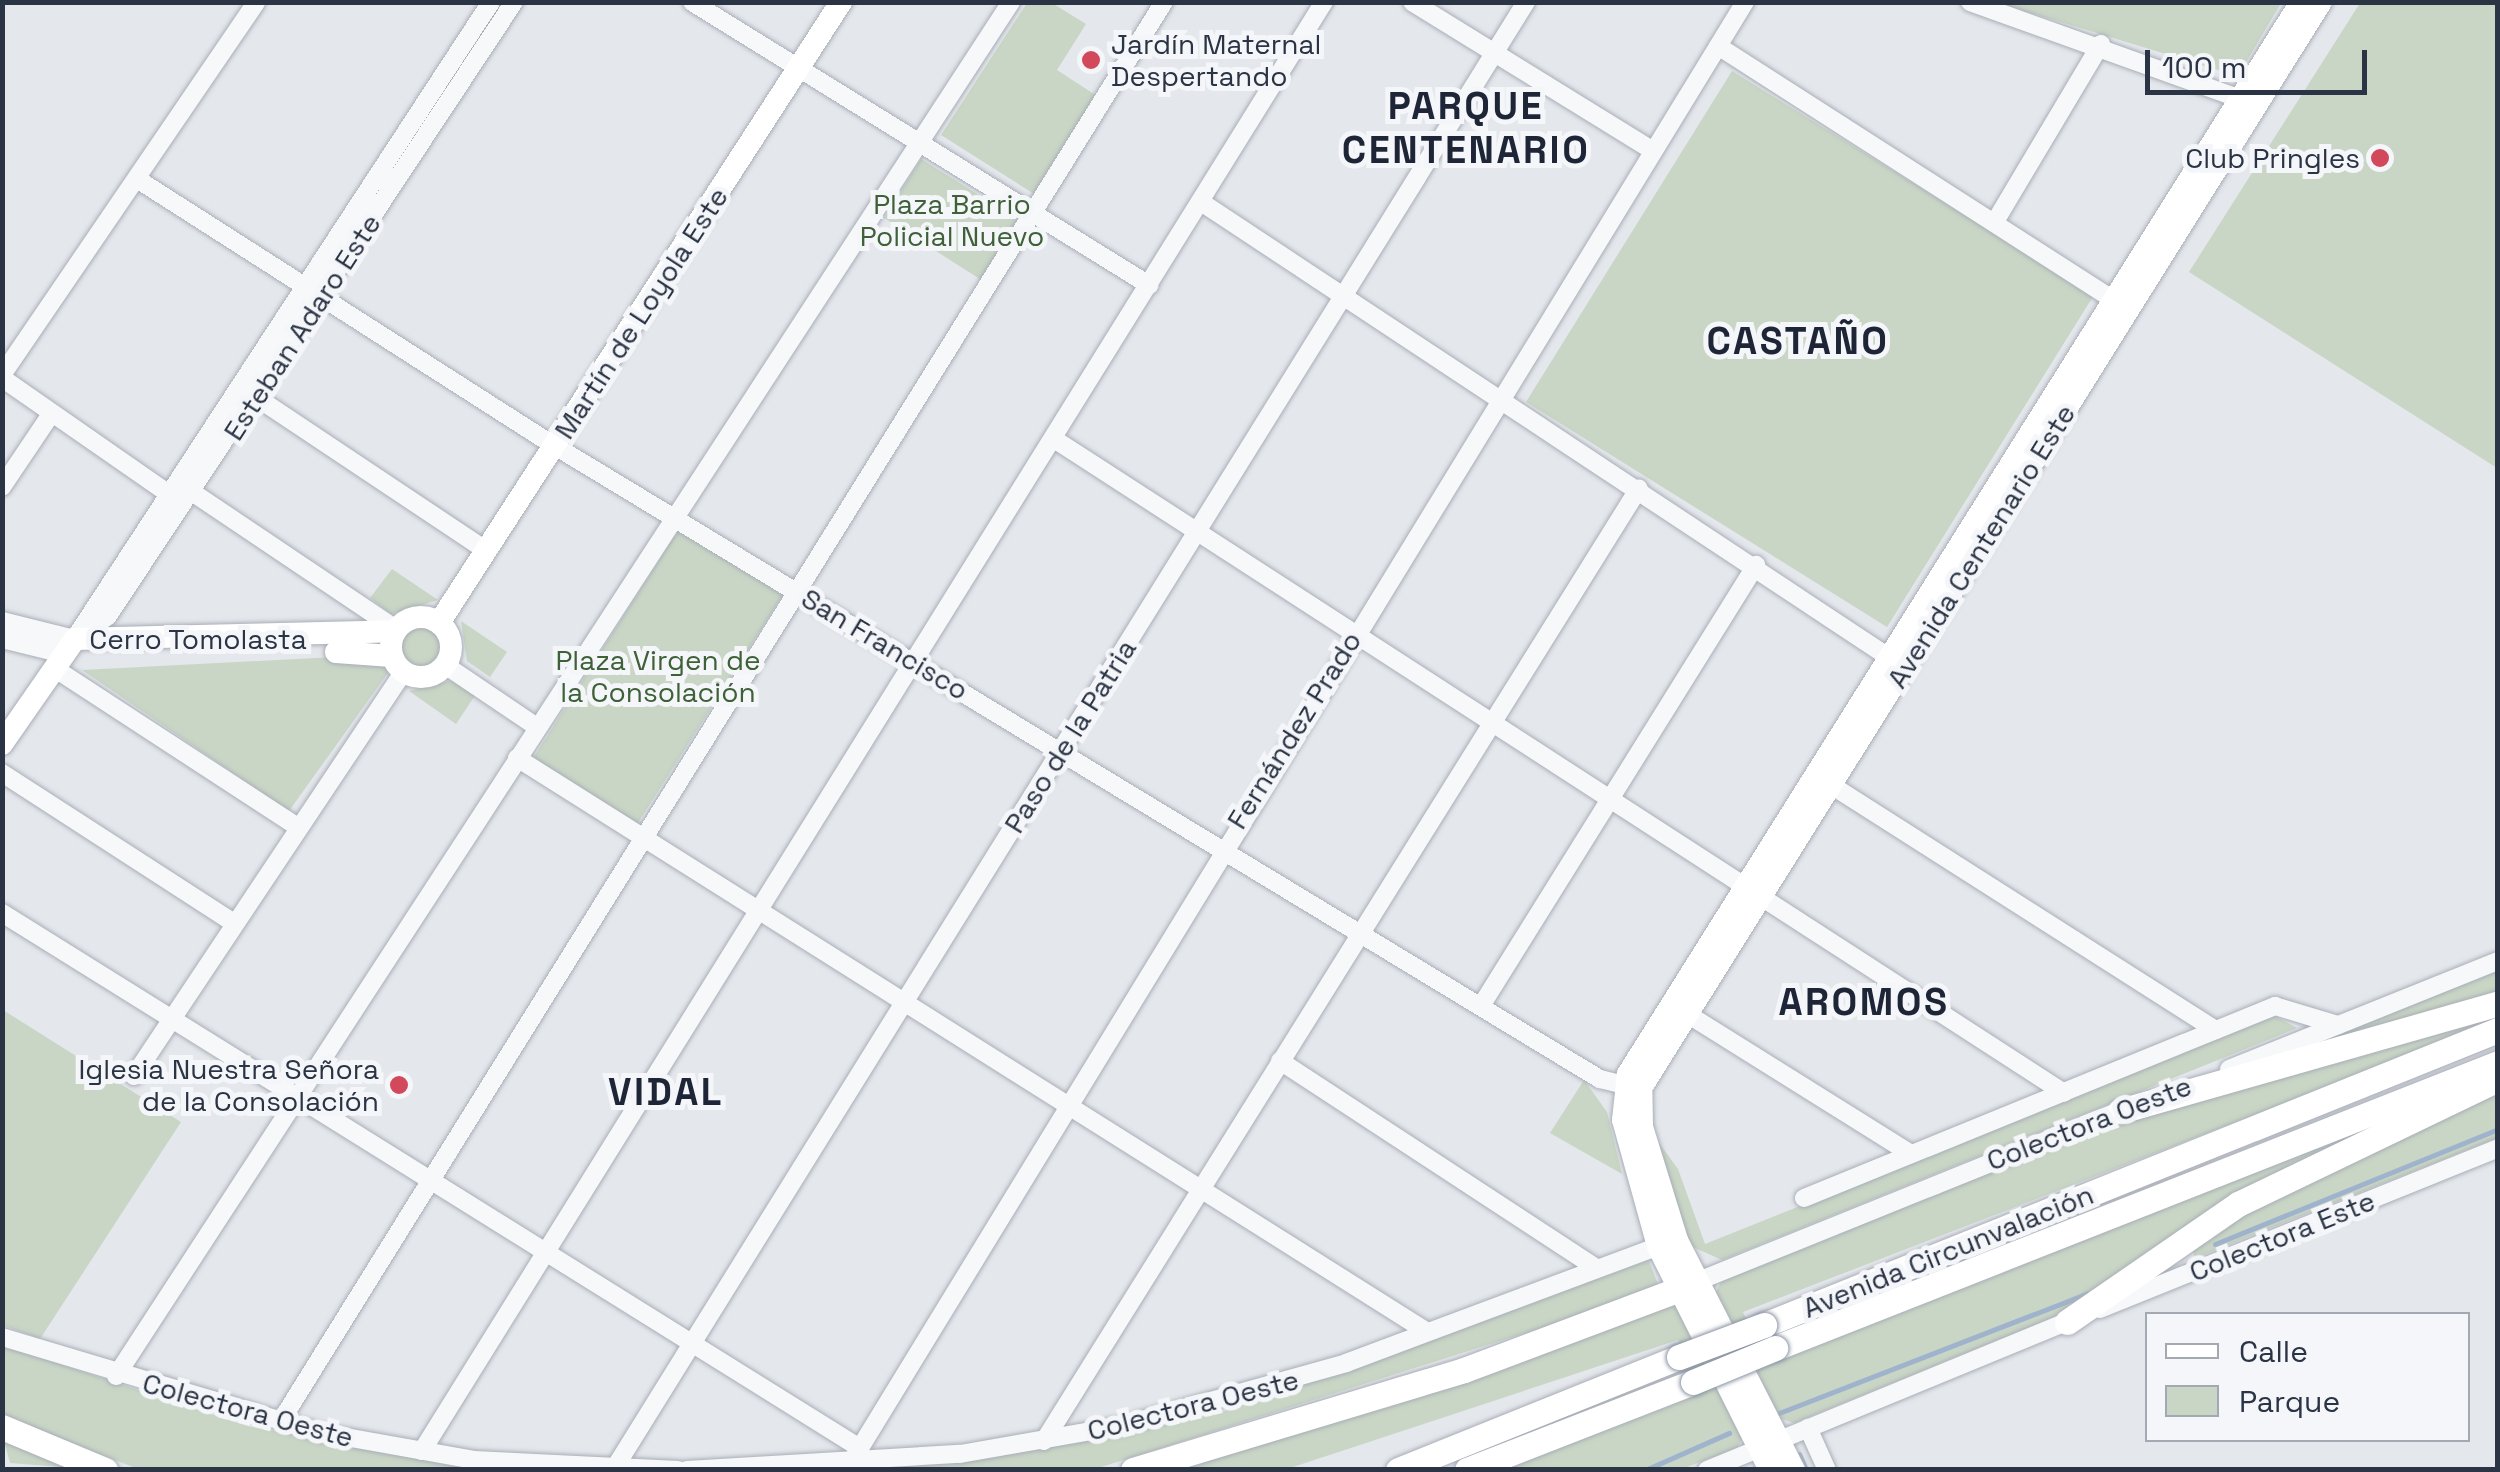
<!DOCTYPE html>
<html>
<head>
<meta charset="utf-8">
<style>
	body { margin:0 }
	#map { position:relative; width:2500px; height:1472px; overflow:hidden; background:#e4e7ec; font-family:"Space Grotesk",sans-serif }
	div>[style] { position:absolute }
	.green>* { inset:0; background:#c9d6c5 }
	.round { border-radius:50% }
	.stream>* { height:5px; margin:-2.5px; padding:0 2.5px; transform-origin:2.5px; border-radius:2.5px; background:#9fb4cc }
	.roads { filter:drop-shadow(0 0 2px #a9aeb7) drop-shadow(0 0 2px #a9aeb7) }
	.minor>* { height:18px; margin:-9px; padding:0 9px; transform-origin:9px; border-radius:9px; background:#f7f8fa }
	.major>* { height:22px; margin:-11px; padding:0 11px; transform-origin:11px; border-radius:11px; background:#fff }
	.major>.ring { margin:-11px; padding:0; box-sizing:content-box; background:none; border:22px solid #fff; border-radius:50% }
	.highway>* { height:25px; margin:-12.5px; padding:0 12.5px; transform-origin:12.5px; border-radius:12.5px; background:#fff }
	.bridges { filter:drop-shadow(0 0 2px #8b94a3) drop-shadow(0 0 2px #8b94a3) }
	.highway-bridge>* { height:25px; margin:-12.5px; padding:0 12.5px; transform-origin:12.5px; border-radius:12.5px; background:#fff }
	.dots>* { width:28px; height:28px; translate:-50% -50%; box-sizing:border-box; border:5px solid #f4f6f9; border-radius:50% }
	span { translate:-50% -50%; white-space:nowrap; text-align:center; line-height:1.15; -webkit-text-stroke:10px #f4f6f9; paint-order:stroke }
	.poi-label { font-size:28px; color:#2b3445 }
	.left { translate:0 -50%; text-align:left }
	.right { translate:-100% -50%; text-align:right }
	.park-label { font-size:28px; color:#3f6138 }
	.street-label { font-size:28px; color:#2b3445 }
	.district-label { font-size:38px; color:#1d2536; font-weight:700; letter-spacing:2.5px }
	.frame { position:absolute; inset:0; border:5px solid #2b3445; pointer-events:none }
	.legend { position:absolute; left:2145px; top:1312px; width:325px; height:130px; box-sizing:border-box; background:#f4f6f9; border:2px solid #a4a8b1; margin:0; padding:12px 18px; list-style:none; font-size:30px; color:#2b3445 }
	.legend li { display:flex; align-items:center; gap:20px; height:50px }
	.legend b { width:50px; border:2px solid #a4a8b1 }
	.scale { position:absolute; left:2145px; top:50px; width:222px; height:45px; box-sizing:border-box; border:5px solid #2b3445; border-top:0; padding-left:12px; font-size:30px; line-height:35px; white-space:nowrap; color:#2b3445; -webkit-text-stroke:8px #f4f6f9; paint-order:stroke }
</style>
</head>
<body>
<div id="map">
	<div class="green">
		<div style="clip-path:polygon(1027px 3px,1052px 3px,1086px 24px,1057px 70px,1097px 96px,1034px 194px,941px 135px)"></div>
		<div style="clip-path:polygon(1998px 3px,2281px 2px,2281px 3px,2238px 76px)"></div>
		<div style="clip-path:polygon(2360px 3px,2497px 3px,2497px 468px,2189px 272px)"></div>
		<div style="clip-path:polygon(1732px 71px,2094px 295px,1887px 627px,1526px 402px)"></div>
		<div style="clip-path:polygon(921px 159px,1021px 221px,983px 281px,884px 218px)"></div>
		<div style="clip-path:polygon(680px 527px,784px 593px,636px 826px,532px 760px)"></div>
		<div style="clip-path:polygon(392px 569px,438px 600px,391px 614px,370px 598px)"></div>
		<div style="clip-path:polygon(461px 621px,507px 652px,490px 677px,467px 661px)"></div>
		<div class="round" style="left:399px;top:624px;width:46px;height:46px"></div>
		<div style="clip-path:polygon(373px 655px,390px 670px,289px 811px,82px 670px)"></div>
		<div style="clip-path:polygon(454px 680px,476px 694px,456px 724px,409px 691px)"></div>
		<div style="clip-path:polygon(2497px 970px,2497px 994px,2271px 1058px)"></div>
		<div style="clip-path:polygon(3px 1010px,181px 1122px,40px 1339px,3px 1325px)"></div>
		<div style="clip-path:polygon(2275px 1016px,2297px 1028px,1722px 1260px,1693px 1247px,1673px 1216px,1654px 1136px,1678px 1169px,1705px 1244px)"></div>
		<div style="clip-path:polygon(2479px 1019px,2482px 1027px,1743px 1312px,1765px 1360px,2497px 1067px,2234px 1201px,2086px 1304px,1794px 1423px,1779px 1418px,1715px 1294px,1723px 1278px,2060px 1142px)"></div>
		<div style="clip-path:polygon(1584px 1080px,1607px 1112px,1622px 1174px,1550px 1133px)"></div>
		<div style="clip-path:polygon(2497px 1087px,2497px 1138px,2195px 1258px,2191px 1247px,2244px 1210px)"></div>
		<div style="clip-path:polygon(1648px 1259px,1658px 1284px,1649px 1294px,1095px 1469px,881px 1470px,1225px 1411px)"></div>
		<div style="clip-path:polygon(1672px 1304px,1683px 1309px,1743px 1437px,1737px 1448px,1682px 1469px,1503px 1469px,1700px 1387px,1678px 1340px,1287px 1469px,1154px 1470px,1495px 1373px)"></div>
		<div style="clip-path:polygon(2px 1345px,247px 1426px,488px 1469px,138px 1469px,3px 1416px)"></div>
		<div style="clip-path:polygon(2px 1434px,86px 1469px,10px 1463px)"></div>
	</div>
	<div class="stream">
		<div style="left:2215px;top:1244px;width:305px;rotate:-22.1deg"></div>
		<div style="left:1779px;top:1413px;width:331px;rotate:-21.2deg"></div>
		<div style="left:1799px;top:1454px;width:17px;rotate:66deg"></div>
		<div style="left:1645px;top:1470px;width:92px;rotate:-23.8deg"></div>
	</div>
	<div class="roads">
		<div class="minor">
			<div style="left:692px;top:2px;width:538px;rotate:31.77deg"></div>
			<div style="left:1412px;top:2px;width:283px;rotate:31.7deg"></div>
			<div style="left:1970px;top:2px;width:300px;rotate:19.7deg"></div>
			<div style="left:1718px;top:46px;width:479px;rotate:32.7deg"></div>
			<div style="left:137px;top:179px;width:496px;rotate:32.6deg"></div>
			<div style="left:555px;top:446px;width:1222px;rotate:31.21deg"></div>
			<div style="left:1600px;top:1079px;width:37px;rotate:14deg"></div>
			<div style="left:1201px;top:202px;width:833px;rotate:33.5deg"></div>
			<div style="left:1996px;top:220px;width:205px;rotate:-59.2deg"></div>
			<div style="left:2px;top:375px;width:451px;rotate:-55.7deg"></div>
			<div style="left:2px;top:378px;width:200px;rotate:34.8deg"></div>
			<div style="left:166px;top:492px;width:26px"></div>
			<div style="left:192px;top:492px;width:246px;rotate:33.9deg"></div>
			<div style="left:256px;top:397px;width:278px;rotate:33.7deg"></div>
			<div style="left:1054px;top:439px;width:1203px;rotate:32.92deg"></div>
			<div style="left:2px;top:487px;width:88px;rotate:-56.1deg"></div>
			<div style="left:2px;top:621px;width:75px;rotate:13.9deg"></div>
			<div style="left:75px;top:638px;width:760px;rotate:-56.81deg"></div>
			<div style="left:2px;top:639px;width:63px;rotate:13.8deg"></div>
			<div style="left:75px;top:639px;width:40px;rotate:-34.9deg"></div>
			<div style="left:108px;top:616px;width:736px;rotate:-56.53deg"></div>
			<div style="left:445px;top:665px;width:111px;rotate:34deg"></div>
			<div style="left:54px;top:668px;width:291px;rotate:33.1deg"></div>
			<div style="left:517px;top:758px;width:1075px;rotate:32.23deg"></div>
			<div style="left:2px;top:773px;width:276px;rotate:32.9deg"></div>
			<div style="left:1831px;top:785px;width:456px;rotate:32.5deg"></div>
			<div style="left:2px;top:913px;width:1005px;rotate:31.95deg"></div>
			<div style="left:1481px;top:1006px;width:520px;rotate:-58.05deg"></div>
			<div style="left:1676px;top:1007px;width:277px;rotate:32deg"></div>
			<div style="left:1280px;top:1061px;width:378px;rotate:33.2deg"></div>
			<div style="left:2229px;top:1069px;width:290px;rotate:-21.9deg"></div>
			<div style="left:134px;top:1076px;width:485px;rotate:-56.3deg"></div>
			<div style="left:1804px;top:1198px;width:509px;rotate:-22.18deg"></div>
			<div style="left:2275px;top:1006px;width:66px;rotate:16.8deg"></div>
			<div style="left:1686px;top:1286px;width:479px;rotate:-22deg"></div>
			<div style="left:2100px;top:1309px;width:429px;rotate:-22deg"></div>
			<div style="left:2px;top:1337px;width:335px;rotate:16.7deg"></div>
			<div style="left:323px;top:1433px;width:153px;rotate:10.1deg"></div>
			<div style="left:474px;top:1460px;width:204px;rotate:2.8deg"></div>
			<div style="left:116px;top:1376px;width:1640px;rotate:-56.92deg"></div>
			<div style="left:281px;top:1421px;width:1671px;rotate:-58.11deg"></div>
			<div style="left:1808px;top:1428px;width:46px;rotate:65.7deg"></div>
			<div style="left:1044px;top:1441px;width:1123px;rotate:-58.02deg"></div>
			<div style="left:422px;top:1451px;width:1707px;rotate:-58.1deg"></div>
			<div style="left:852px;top:1461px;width:1711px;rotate:-58.53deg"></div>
			<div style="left:614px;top:1469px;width:1727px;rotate:-58.13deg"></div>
			<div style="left:687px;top:1470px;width:273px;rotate:-3.4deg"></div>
			<div style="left:960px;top:1454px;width:163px;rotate:-9.9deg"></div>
			<div style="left:1121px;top:1426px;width:234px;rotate:-15.6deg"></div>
			<div style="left:1346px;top:1363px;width:343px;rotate:-20.5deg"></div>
			<div style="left:1707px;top:1470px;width:399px;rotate:-22.4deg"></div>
		</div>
		<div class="major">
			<div class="ring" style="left:391px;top:617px;width:38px;height:38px"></div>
			<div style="left:439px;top:623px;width:740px;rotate:-57.08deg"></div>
			<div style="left:336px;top:652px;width:56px;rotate:4.1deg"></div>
			<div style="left:2px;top:744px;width:128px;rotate:-55.2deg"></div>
			<div style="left:75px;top:639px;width:320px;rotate:-1.4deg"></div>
			<div style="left:1770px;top:1470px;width:250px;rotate:-116.6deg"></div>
			<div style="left:1658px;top:1246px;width:131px;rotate:-105.5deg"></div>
			<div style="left:1623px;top:1120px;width:46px;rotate:-83.8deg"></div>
			<div style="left:1628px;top:1074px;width:1266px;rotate:-57.88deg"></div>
			<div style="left:1794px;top:1470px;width:258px;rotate:-117deg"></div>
			<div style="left:1677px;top:1240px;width:118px;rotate:-107.2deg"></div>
			<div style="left:1642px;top:1127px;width:39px;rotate:-91deg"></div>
			<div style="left:1641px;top:1088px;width:1281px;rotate:-57.95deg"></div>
		</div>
		<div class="highway">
			<div style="left:2120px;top:1111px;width:393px;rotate:-15.9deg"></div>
			<div style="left:2067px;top:1322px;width:208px;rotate:-34.6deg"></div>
			<div style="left:2238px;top:1204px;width:281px;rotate:-25.7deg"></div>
			<div style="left:1764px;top:1325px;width:791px;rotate:-21.9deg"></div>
			<div style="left:1775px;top:1348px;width:777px;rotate:-21.51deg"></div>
			<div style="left:2px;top:1427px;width:112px;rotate:22.7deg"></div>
			<div style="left:1133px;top:1470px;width:346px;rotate:-16.8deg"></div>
			<div style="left:1464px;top:1370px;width:233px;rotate:-20.6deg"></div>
			<div style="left:1398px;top:1470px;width:303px;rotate:-21.9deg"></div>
			<div style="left:1467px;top:1470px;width:243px;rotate:-21.3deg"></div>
		</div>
	</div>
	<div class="bridges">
		<div class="highway-bridge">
			<div style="left:1679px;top:1357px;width:91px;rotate:-20.6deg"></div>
			<div style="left:1693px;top:1382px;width:89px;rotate:-22.5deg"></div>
		</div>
	</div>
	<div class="dots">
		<div style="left:1091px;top:60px;background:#d1495b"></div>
		<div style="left:2380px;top:158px;background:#d1495b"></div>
		<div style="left:399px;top:1085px;background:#d1495b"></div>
	</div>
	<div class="poi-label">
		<span class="left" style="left:1111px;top:60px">Jardín Maternal<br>Despertando</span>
		<span class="right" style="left:2360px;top:158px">Club Pringles</span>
		<span class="right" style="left:379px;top:1085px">Iglesia Nuestra Señora<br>de la Consolación</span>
	</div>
	<div class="park-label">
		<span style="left:952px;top:220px">Plaza Barrio<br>Policial Nuevo</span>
		<span style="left:658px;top:676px">Plaza Virgen de<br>la Consolación</span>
	</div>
	<div class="street-label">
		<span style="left:641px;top:313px;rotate:-57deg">Martín de Loyola Este</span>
		<span style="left:302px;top:327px;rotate:-57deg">Esteban Adaro Este</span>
		<span style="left:1981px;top:546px;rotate:-58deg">Avenida Centenario Este</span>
		<span style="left:198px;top:639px">Cerro Tomolasta</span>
		<span style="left:885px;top:644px;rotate:31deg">San Francisco</span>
		<span style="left:1294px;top:730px;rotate:-58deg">Fernández Prado</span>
		<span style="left:1070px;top:736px;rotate:-58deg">Paso de la Patria</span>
		<span style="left:2089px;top:1123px;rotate:-21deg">Colectora Oeste</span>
		<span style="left:2282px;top:1236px;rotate:-22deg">Colectora Este</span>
		<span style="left:1948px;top:1251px;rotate:-22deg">Avenida Circunvalación</span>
		<span style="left:1193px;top:1405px;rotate:-14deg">Colectora Oeste</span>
		<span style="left:248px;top:1410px;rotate:15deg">Colectora Oeste</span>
	</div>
	<div class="district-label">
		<span style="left:1466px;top:129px">PARQUE<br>CENTENARIO</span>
		<span style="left:1798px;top:342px">CASTAÑO</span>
		<span style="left:1864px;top:1003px">AROMOS</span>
		<span style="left:666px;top:1093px">VIDAL</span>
	</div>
	<div class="frame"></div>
	<ul class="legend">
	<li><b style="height:12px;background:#fff"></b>Calle</li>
	<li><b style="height:28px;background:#c9d6c5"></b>Parque</li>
	</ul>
	<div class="scale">100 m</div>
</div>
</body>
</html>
